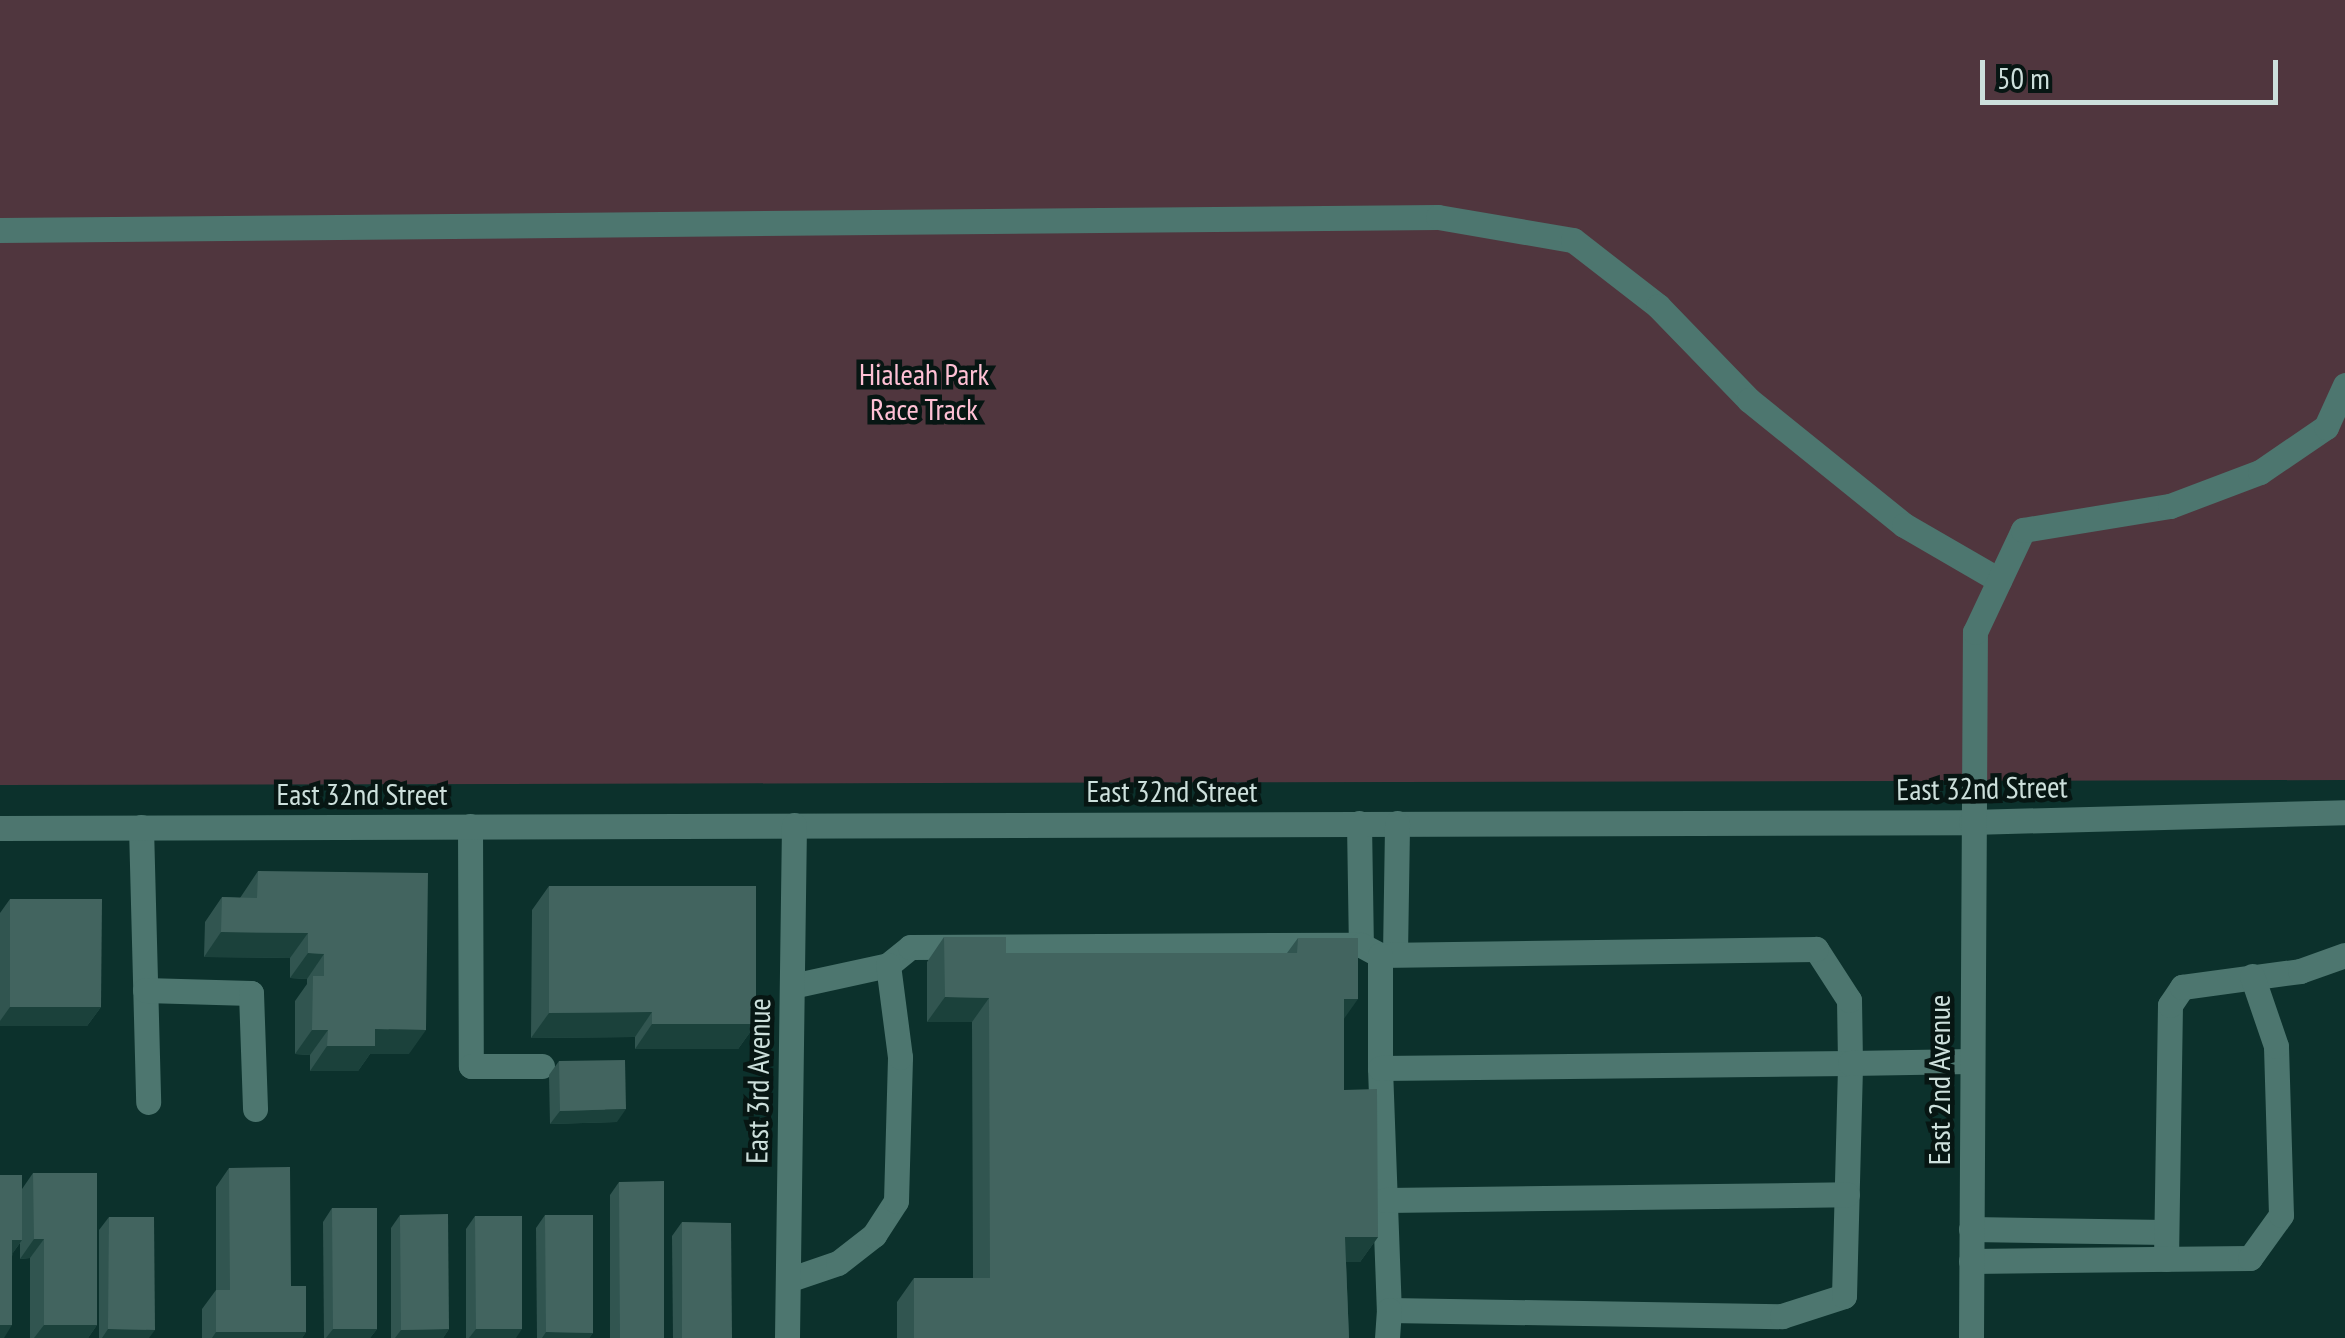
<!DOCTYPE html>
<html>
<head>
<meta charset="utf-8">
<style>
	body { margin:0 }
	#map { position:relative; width:2345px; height:1338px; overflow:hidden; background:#0c312c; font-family:"PT Sans Narrow",sans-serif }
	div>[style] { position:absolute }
	.green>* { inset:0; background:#50363e }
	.minor>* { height:25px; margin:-12.5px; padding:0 12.5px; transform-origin:12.5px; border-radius:12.5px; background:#4d766f }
	.wall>* { inset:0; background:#315550 }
	.shaded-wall>* { inset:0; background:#1b413b }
	.building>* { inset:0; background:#42645f }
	span { translate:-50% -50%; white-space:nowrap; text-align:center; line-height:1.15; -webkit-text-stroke:9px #071613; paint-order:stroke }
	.park-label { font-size:30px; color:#fec0d4 }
	.street-label { font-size:30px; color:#cde0dc }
	.scale { position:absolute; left:1980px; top:60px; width:298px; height:45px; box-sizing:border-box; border:5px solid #cde0dc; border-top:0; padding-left:12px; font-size:30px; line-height:35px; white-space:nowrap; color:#cde0dc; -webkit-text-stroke:8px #071613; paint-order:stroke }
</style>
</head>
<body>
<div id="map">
	<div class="green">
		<div style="clip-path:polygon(0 0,2345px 0,2345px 780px,0 785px)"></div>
	</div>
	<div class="minor">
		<div style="left:0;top:230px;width:1438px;rotate:-0.52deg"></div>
		<div style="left:1438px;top:217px;width:137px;rotate:9.7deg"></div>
		<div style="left:1573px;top:240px;width:108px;rotate:37.8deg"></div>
		<div style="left:1658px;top:306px;width:131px;rotate:45.9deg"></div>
		<div style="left:1749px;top:400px;width:199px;rotate:38.9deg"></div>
		<div style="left:1904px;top:525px;width:110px;rotate:30.1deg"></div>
		<div style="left:1359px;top:823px;width:122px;rotate:89.1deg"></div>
		<div style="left:470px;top:826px;width:240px;rotate:89.8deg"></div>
		<div style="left:471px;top:1066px;width:71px"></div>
		<div style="left:141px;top:827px;width:275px;rotate:88.5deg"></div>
		<div style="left:0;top:828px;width:1971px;rotate:-0.17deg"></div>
		<div style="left:1971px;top:822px;width:374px;rotate:-1.5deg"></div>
		<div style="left:1395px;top:954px;width:131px;rotate:-89.1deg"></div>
		<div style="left:792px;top:986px;width:98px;rotate:-12.3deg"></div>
		<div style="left:888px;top:965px;width:28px;rotate:-39deg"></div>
		<div style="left:910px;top:947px;width:451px;rotate:-0.3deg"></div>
		<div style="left:1361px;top:945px;width:21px;rotate:28deg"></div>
		<div style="left:145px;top:990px;width:106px;rotate:1.6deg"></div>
		<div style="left:251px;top:993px;width:116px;rotate:88deg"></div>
		<div style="left:1380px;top:1068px;width:242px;rotate:87.9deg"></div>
		<div style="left:1389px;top:1310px;width:393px;rotate:0.9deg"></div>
		<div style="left:1782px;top:1316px;width:65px;rotate:-17.9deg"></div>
		<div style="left:1844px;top:1296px;width:233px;rotate:-88.5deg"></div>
		<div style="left:1850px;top:1063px;width:63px;rotate:-90.9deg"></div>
		<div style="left:1849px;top:1000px;width:61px;rotate:-122.9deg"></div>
		<div style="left:1816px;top:949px;width:436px;rotate:179.2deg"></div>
		<div style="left:1380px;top:955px;width:113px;rotate:90deg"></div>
		<div style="left:1380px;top:1068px;width:470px;rotate:-0.6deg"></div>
		<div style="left:1850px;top:1063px;width:121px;rotate:-0.9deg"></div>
		<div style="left:1385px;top:1200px;width:462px;rotate:-0.7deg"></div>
		<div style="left:1971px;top:1229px;width:195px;rotate:0.9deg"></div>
		<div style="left:2166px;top:1259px;width:254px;rotate:-89.1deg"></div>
		<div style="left:2170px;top:1005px;width:22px;rotate:-56deg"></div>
		<div style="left:2182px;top:987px;width:119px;rotate:-7.7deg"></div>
		<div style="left:2300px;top:971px;width:48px;rotate:-19.6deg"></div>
		<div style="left:1971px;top:1261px;width:279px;rotate:-0.6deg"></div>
		<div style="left:2250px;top:1258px;width:53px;rotate:-54.2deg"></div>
		<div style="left:2281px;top:1215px;width:169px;rotate:-91.7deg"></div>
		<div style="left:2276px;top:1046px;width:74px;rotate:-108.9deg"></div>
		<div style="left:788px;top:1280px;width:53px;rotate:-18.8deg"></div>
		<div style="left:838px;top:1263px;width:46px;rotate:-37.9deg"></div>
		<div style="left:874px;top:1235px;width:40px;rotate:-57.1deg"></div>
		<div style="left:896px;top:1201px;width:144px;rotate:-88.4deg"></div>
		<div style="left:900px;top:1057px;width:93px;rotate:-97.4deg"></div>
		<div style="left:787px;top:1338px;width:513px;rotate:-89.22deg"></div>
		<div style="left:1387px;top:1338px;width:28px;rotate:-86deg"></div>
		<div style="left:1971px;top:1338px;width:706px;rotate:-89.68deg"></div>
		<div style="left:1975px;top:632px;width:113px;rotate:-64.8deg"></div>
		<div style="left:2023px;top:530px;width:149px;rotate:-9.3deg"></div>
		<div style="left:2170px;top:506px;width:96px;rotate:-20.7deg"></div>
		<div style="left:2260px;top:472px;width:80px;rotate:-34.3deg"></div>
		<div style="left:2326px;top:427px;width:46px;rotate:-65.7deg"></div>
	</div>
	<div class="wall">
		<div style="clip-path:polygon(258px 871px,409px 1054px,370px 1054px,358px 1071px,310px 1071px,310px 1055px,295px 1054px,295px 1001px,307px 984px,307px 979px,290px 978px,290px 958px,204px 957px,205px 922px,222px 897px,240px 898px)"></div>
		<div style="clip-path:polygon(549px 886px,756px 1024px,738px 1049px,635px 1049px,635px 1037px,531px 1038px,532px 910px)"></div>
		<div style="clip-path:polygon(10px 899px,101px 1007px,87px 1026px,0 1026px,0 913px)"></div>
		<div style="clip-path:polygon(944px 937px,1006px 953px,1287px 953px,1298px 938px,1344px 1018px,1344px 1090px,1378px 1237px,1360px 1262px,1346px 1262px,1349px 1338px,897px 1338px,897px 1302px,914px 1278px,973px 1278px,972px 1022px,927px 1022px,927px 962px)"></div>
		<div style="clip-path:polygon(559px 1061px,617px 1122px,550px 1124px,549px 1075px)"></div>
		<div style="clip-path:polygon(229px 1168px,291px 1286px,306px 1332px,302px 1338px,202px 1338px,202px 1309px,216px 1290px,216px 1187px)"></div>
		<div style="clip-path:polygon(33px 1173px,97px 1325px,88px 1338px,30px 1338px,30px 1258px,20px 1259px,20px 1243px,12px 1254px,0 1338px,22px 1189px)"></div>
		<div style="clip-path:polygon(619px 1182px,664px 1338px,610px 1338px,610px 1195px)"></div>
		<div style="clip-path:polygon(332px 1208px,377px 1329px,370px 1338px,324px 1338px,323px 1222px)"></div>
		<div style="clip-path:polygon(400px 1215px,449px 1329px,443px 1338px,391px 1338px,391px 1228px)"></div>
		<div style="clip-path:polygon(545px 1215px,593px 1333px,589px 1338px,537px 1338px,536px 1228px)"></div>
		<div style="clip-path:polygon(475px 1216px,516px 1338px,466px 1338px,466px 1229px)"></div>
		<div style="clip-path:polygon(109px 1217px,149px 1338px,99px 1338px,99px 1230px)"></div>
		<div style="clip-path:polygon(682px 1222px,732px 1338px,673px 1338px,672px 1236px)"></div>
	</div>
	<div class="shaded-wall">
		<div style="clip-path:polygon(221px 932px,308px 933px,290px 958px,204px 957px)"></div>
		<div style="clip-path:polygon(308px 953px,324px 954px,307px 979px,290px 978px)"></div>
		<div style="clip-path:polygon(945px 997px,989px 998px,972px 1022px,927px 1022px)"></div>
		<div style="clip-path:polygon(1344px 999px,1358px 999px,1341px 1023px)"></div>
		<div style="clip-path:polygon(10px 1007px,101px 1007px,87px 1026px,0 1026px,0 1021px)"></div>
		<div style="clip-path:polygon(652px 1012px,635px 1037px,531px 1038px,549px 1013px)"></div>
		<div style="clip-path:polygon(652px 1024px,756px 1024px,738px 1049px,635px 1049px)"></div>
		<div style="clip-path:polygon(375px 1029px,426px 1030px,409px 1054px,370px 1054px,358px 1071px,310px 1071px,327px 1046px)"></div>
		<div style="clip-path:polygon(312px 1030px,328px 1030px,310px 1055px,295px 1054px)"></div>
		<div style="clip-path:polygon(626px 1109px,617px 1122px,550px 1124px,560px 1111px)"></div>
		<div style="clip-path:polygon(1345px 1237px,1378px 1237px,1360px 1262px,1327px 1262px)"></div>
		<div style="clip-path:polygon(34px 1239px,44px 1239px,30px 1258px,20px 1259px)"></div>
		<div style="clip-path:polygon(12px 1240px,22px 1240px,8px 1260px)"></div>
		<div style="clip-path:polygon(0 1325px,12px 1325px,4px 1338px,0 1338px)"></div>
		<div style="clip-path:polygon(44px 1325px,97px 1325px,88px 1338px,34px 1338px)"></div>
		<div style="clip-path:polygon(108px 1329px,155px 1330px,149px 1338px,102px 1338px)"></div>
		<div style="clip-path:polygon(333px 1329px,377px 1329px,370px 1338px,326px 1338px)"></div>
		<div style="clip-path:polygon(449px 1329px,443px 1338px,395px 1338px,401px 1330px)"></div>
		<div style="clip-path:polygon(476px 1329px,522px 1329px,516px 1338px,469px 1338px)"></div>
		<div style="clip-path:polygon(216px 1332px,306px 1332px,302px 1338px,212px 1338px)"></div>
		<div style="clip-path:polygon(546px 1332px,593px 1333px,589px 1338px,542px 1338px)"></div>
	</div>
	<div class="building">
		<div style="clip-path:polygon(258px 871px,428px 873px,426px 1030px,375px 1029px,375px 1046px,327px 1046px,328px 1030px,312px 1030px,313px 976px,324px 976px,324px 954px,308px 953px,308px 933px,221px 932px,222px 897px,257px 898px)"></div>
		<div style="clip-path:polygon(549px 886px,756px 886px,756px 1024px,652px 1024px,652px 1012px,549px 1013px)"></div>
		<div style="clip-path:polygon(10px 899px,102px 899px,101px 1007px,10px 1007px)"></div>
		<div style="clip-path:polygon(944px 937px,1006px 937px,1006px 953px,1297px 953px,1298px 938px,1358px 938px,1358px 999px,1344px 999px,1344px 1090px,1377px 1089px,1378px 1237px,1345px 1237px,1349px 1338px,914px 1338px,914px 1278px,990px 1278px,989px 998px,945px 997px)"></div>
		<div style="clip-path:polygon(625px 1060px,626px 1109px,560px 1111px,559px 1061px)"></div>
		<div style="clip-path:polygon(290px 1167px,291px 1286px,306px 1286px,306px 1332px,216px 1332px,216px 1290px,230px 1290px,229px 1168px)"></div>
		<div style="clip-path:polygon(33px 1173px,97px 1173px,97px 1325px,44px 1325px,44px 1239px,34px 1239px)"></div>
		<div style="clip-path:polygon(0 1175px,22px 1175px,22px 1240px,12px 1240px,12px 1325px,0 1325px)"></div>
		<div style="clip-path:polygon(664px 1181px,664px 1338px,620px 1338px,619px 1182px)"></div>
		<div style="clip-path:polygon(332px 1208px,377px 1208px,377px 1329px,333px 1329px)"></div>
		<div style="clip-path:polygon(448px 1214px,449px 1329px,401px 1330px,400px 1215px)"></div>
		<div style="clip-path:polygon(545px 1215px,593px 1215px,593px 1333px,546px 1332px)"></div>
		<div style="clip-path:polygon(475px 1216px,522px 1216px,522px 1329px,476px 1329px)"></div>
		<div style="clip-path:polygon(109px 1217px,154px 1217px,155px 1330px,108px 1329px)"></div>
		<div style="clip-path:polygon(682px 1222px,731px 1223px,732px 1338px,682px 1338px)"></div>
	</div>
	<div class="park-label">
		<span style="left:924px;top:391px">Hialeah Park<br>Race Track</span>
	</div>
	<div class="street-label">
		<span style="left:1982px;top:788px;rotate:-1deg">East 32nd Street</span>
		<span style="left:1172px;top:791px">East 32nd Street</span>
		<span style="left:362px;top:794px">East 32nd Street</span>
		<span style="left:1939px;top:1080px;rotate:-90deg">East 2nd Avenue</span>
		<span style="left:758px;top:1081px;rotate:-89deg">East 3rd Avenue</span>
	</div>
	<div class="scale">50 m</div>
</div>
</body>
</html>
